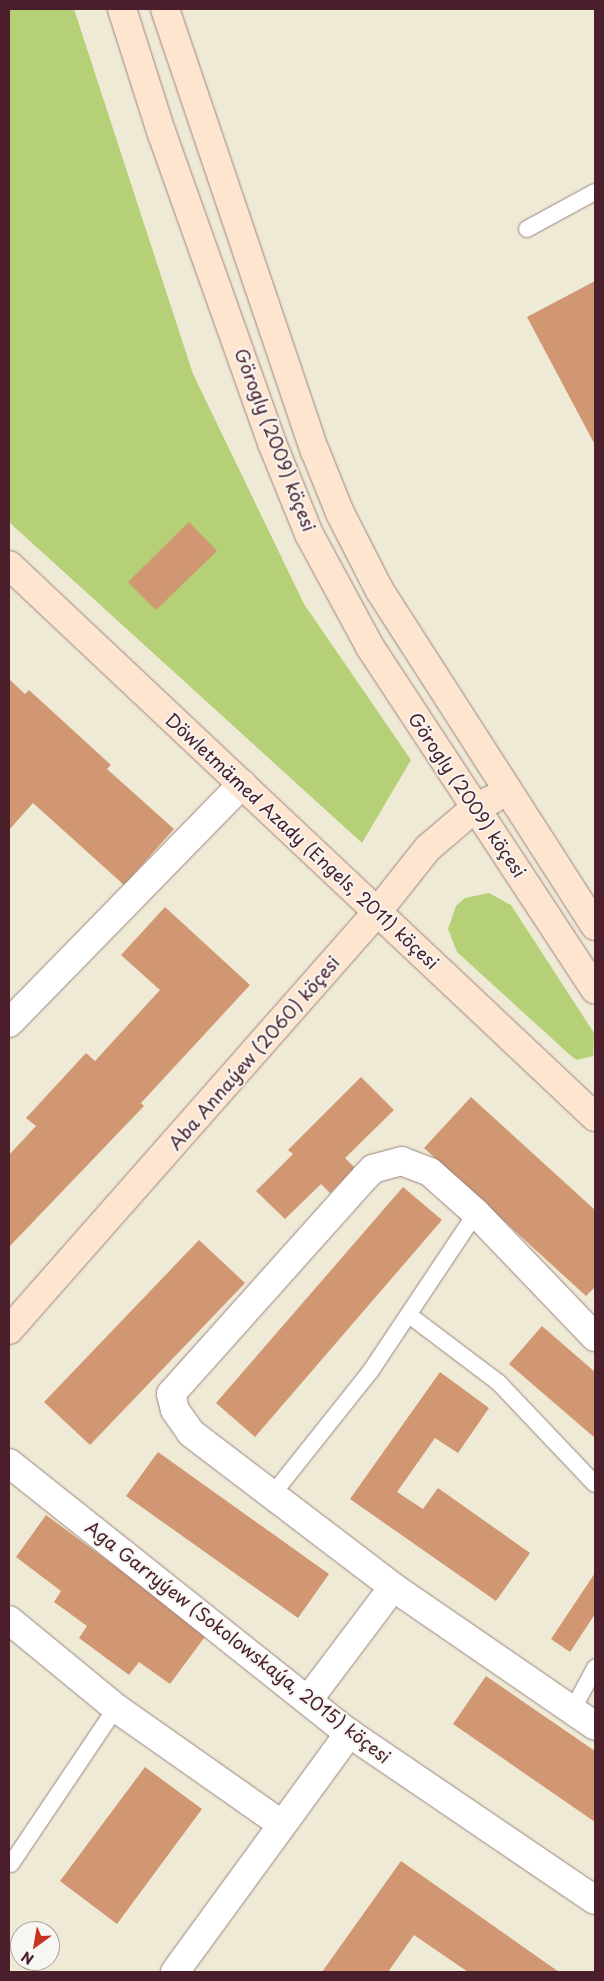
<!DOCTYPE html>
<html>
<head>
<meta charset="utf-8">
<style>
	body { margin:0 }
	#map { position:relative; width:604px; height:1981px; overflow:hidden; background:#efead6; font-family:"Playpen Sans",sans-serif }
	div>[style] { position:absolute }
	.green>* { inset:0; background:#b5d076 }
	.building>* { inset:0; background:#d09772 }
	.roads { filter:drop-shadow(0 0 1px #9c8480) drop-shadow(0 0 1px #9c8480) }
	.lane>* { height:16px; margin:-8px; padding:0 8px; transform-origin:8px; border-radius:8px; background:#fff }
	.street>* { height:28px; margin:-14px; padding:0 14px; transform-origin:14px; border-radius:14px; background:#fff }
	.secondary>* { height:28px; margin:-14px; padding:0 14px; transform-origin:14px; border-radius:14px; background:#fde5d0 }
	span { translate:-50% -50%; white-space:nowrap; text-align:center; line-height:1.15; -webkit-text-stroke:4px #f6f6f2; paint-order:stroke }
	.street-label { font-size:18px; color:#4a1f2b }
	.frame { position:absolute; inset:0; border:10px solid #4a1f2b; pointer-events:none }
	.north { position:absolute; left:10px; top:1921px; width:50px; height:50px; box-sizing:border-box; background:#f6f6f2; border:1px solid #b1a0a2; border-radius:50%; rotate:212deg; font-size:14px; font-weight:700; line-height:20px; text-align:center; color:#4a1f2b }
	.north::after { content:''; display:block; margin:auto; width:18px; height:22px; background:#c8321e; clip-path:polygon(50% 0,100% 100%,50% 72%,0 100%) }
</style>
</head>
<body>
<div id="map">
	<div class="green">
		<div style="clip-path:polygon(9px 9px,74px 9px,193px 374px,304px 604px,411px 760px,362px 843px,9px 522px)"></div>
		<div style="clip-path:polygon(489px 893px,511px 905px,594px 1033px,593px 1056px,577px 1060px,570px 1055px,457px 952px,448px 929px,456px 906px,465px 898px)"></div>
	</div>
	<div class="building">
		<div style="clip-path:polygon(595px 281px,595px 445px,527px 317px)"></div>
		<div style="clip-path:polygon(189px 522px,217px 551px,156px 610px,128px 582px)"></div>
		<div style="clip-path:polygon(9px 679px,25px 694px,29px 690px,111px 765px,107px 769px,174px 829px,124px 885px,33px 803px,9px 830px)"></div>
		<div style="clip-path:polygon(165px 907px,250px 985px,141px 1103px,144px 1106px,9px 1247px,9px 1155px,36px 1126px,26px 1118px,86px 1053px,95px 1061px,160px 990px,121px 955px)"></div>
		<div style="clip-path:polygon(361px 1077px,394px 1110px,345px 1158px,355px 1168px,330px 1193px,321px 1184px,285px 1219px,256px 1191px,293px 1154px,288px 1150px)"></div>
		<div style="clip-path:polygon(471px 1097px,595px 1210px,595px 1287px,586px 1296px,424px 1148px)"></div>
		<div style="clip-path:polygon(403px 1187px,442px 1220px,255px 1437px,216px 1403px)"></div>
		<div style="clip-path:polygon(199px 1240px,245px 1283px,90px 1445px,44px 1402px)"></div>
		<div style="clip-path:polygon(542px 1326px,595px 1372px,595px 1438px,509px 1364px)"></div>
		<div style="clip-path:polygon(440px 1372px,489px 1408px,458px 1453px,435px 1438px,397px 1492px,423px 1509px,438px 1488px,530px 1553px,496px 1601px,350px 1499px)"></div>
		<div style="clip-path:polygon(158px 1452px,329px 1574px,298px 1618px,126px 1496px)"></div>
		<div style="clip-path:polygon(46px 1515px,207px 1634px,170px 1684px,139px 1662px,129px 1675px,79px 1638px,87px 1626px,54px 1602px,61px 1591px,16px 1557px)"></div>
		<div style="clip-path:polygon(595px 1573px,595px 1614px,570px 1652px,551px 1639px)"></div>
		<div style="clip-path:polygon(486px 1676px,595px 1751px,595px 1822px,453px 1724px)"></div>
		<div style="clip-path:polygon(145px 1767px,202px 1809px,117px 1924px,60px 1881px)"></div>
		<div style="clip-path:polygon(401px 1861px,559px 1972px,468px 1972px,414px 1935px,388px 1972px,322px 1972px)"></div>
	</div>
	<div class="roads">
		<div class="lane">
			<div style="left:527px;top:229px;width:77px;rotate:-28.6deg"></div>
			<div style="left:409px;top:1315px;width:113px;rotate:37.1deg"></div>
			<div style="left:499px;top:1383px;width:139px;rotate:46.5deg"></div>
			<div style="left:272px;top:1495px;width:157px;rotate:-51.5deg"></div>
			<div style="left:370px;top:1372px;width:191px;rotate:-56.3deg"></div>
			<div style="left:573px;top:1709px;width:47px;rotate:-61.8deg"></div>
			<div style="left:11px;top:1864px;width:188px;rotate:-56.1deg"></div>
		</div>
		<div class="street">
			<div style="left:9px;top:1023px;width:334px;rotate:-45.7deg"></div>
			<div style="left:595px;top:1337px;width:172px;rotate:-133.8deg"></div>
			<div style="left:476px;top:1213px;width:62px;rotate:-138.3deg"></div>
			<div style="left:430px;top:1172px;width:30px;rotate:-159deg"></div>
			<div style="left:402px;top:1161px;width:30px;rotate:165deg"></div>
			<div style="left:373px;top:1169px;width:11px;rotate:135deg"></div>
			<div style="left:365px;top:1177px;width:291px;rotate:131.8deg"></div>
			<div style="left:171px;top:1394px;width:16px;rotate:76deg"></div>
			<div style="left:175px;top:1410px;width:28px;rotate:55deg"></div>
			<div style="left:191px;top:1433px;width:254px;rotate:37.3deg"></div>
			<div style="left:393px;top:1587px;width:245px;rotate:34.5deg"></div>
			<div style="left:9px;top:1463px;width:434px;rotate:38.5deg"></div>
			<div style="left:349px;top:1733px;width:297px;rotate:34.2deg"></div>
			<div style="left:9px;top:1620px;width:139px;rotate:39.4deg"></div>
			<div style="left:116px;top:1708px;width:202px;rotate:35.1deg"></div>
			<div style="left:308px;top:1700px;width:141px;rotate:-53deg"></div>
			<div style="left:175px;top:1972px;width:296px;rotate:-53.9deg"></div>
		</div>
		<div class="secondary">
			<div style="left:122px;top:9px;width:131px;rotate:72.3deg"></div>
			<div style="left:162px;top:134px;width:328px;rotate:70.4deg"></div>
			<div style="left:272px;top:443px;width:98px;rotate:67.9deg"></div>
			<div style="left:309px;top:534px;width:128px;rotate:61.6deg"></div>
			<div style="left:370px;top:647px;width:410px;rotate:56.7deg"></div>
			<div style="left:165px;top:9px;width:467px;rotate:71.3deg"></div>
			<div style="left:315px;top:451px;width:67px;rotate:68deg"></div>
			<div style="left:340px;top:513px;width:88px;rotate:62.9deg"></div>
			<div style="left:380px;top:591px;width:398px;rotate:57.3deg"></div>
			<div style="left:9px;top:565px;width:805px;rotate:43.29deg"></div>
			<div style="left:9px;top:1330px;width:558px;rotate:-48.63deg"></div>
			<div style="left:378px;top:911px;width:80px;rotate:-51.6deg"></div>
			<div style="left:428px;top:848px;width:63px;rotate:-40.5deg"></div>
			<div style="left:476px;top:807px;width:19px;rotate:-25deg"></div>
		</div>
	</div>
	<div class="street-label">
		<span style="left:275px;top:440px;rotate:69deg">Görogly (2009) köçesi</span>
		<span style="left:467px;top:795px;rotate:56deg">Görogly (2009) köçesi</span>
		<span style="left:302px;top:841px;rotate:43deg">Döwletmämed Azady (Engels, 2011) köçesi</span>
		<span style="left:254px;top:1053px;rotate:-49deg">Aba Annaýew (2060) köçesi</span>
		<span style="left:238px;top:1642px;rotate:38deg">Aga Garryýew (Sokolowskaýa, 2015) köçesi</span>
	</div>
	<div class="frame"></div>
	<div class="north">N</div>
</div>
</body>
</html>
